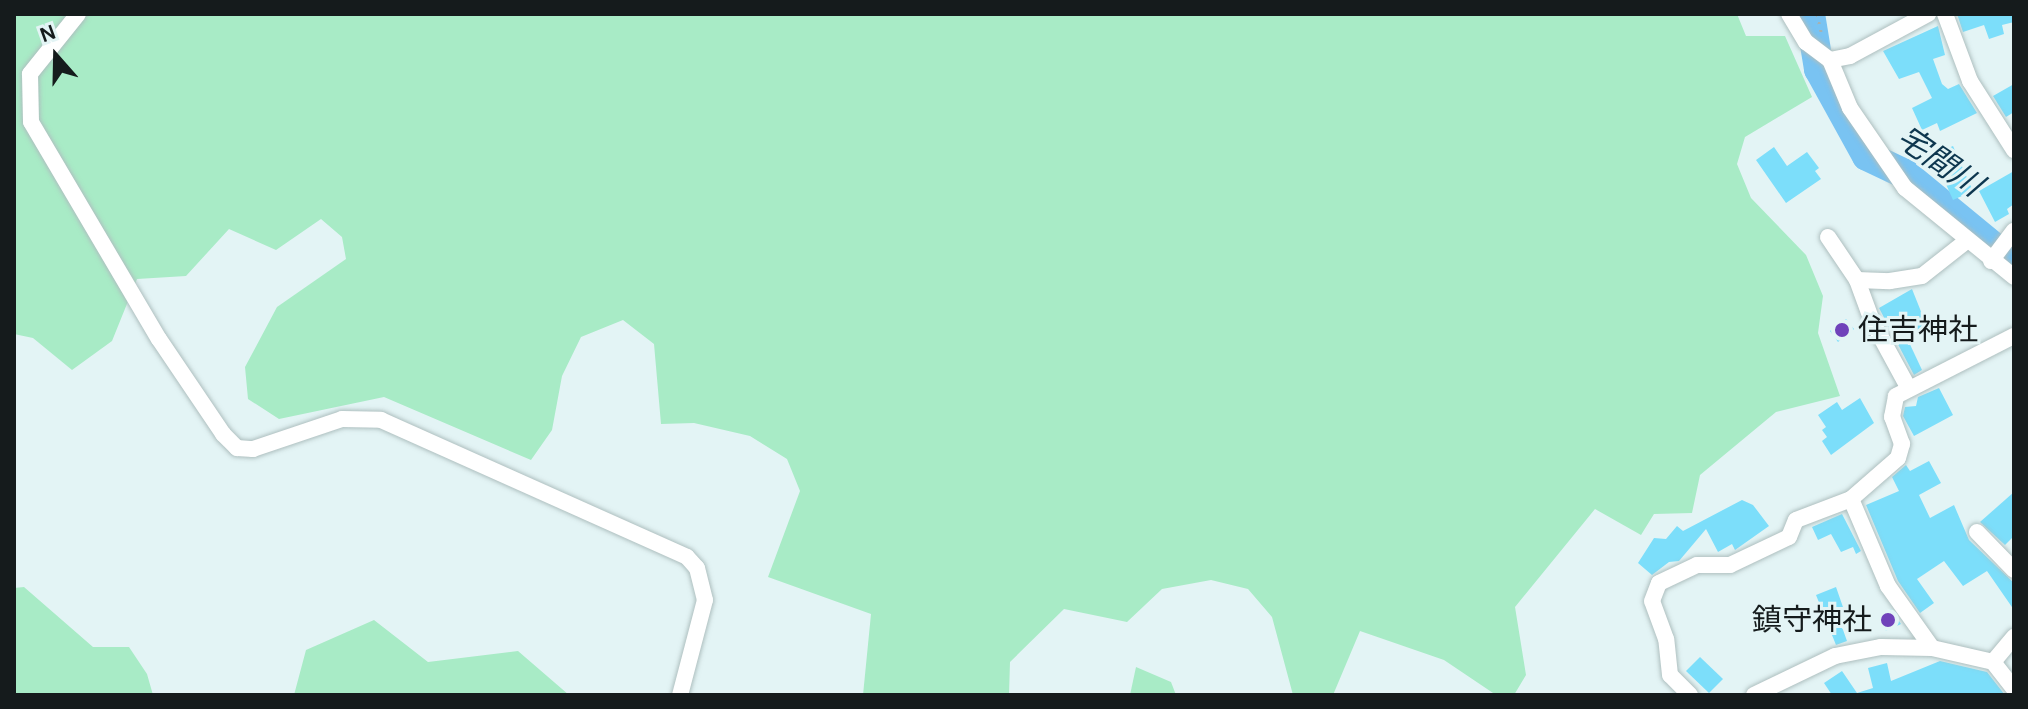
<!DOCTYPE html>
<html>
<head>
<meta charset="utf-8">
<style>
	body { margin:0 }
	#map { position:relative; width:2028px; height:709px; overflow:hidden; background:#e3f4f5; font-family:Karla,"Noto Sans JP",sans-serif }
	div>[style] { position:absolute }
	.green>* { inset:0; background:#a8ebc6 }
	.river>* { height:30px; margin:-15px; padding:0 15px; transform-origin:15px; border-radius:15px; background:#79c3f2 }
	.building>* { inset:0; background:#7cdefa }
	.path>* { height:3px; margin-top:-1.5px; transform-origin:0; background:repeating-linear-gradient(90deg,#a5b2b3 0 2px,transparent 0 8px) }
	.roads { filter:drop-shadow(0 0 2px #aebfbf) drop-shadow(0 0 2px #aebfbf) }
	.street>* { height:16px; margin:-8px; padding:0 8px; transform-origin:8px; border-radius:8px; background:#fff }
	.dots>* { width:22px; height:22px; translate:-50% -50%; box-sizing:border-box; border:4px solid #e3f4f5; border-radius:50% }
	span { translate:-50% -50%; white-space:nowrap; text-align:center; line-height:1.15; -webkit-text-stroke:6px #e3f4f5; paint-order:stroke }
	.poi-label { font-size:30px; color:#151b1c }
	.left { translate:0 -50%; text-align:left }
	.right { translate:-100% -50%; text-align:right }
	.water-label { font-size:32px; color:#0d374f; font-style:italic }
	.frame { position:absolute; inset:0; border:16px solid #151b1c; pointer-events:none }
	.north { position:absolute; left:16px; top:16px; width:80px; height:80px; -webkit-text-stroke:6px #e3f4f5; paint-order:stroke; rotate:340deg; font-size:22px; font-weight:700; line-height:32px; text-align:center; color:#151b1c }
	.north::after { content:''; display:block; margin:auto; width:28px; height:36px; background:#151b1c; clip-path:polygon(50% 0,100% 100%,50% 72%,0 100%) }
</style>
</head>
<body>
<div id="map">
	<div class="green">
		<div style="clip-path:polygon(14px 14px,1737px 14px,1746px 36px,1785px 36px,1812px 97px,1745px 137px,1737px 164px,1751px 198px,1806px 255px,1823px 296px,1818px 333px,1840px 396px,1776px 412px,1700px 475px,1692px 513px,1654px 514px,1641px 535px,1595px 509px,1515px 607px,1526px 675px,1514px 695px,1496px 695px,1444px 660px,1360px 631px,1333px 695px,1293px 695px,1272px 617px,1248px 589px,1211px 580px,1162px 589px,1127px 622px,1064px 609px,1010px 662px,1009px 695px,863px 695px,871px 614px,768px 577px,800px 491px,787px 459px,750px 436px,694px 423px,661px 424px,654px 344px,623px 320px,581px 337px,562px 376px,552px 430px,531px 460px,384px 397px,279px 419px,248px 399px,245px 367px,277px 307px,346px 259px,342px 237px,321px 219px,276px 250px,229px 229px,186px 276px,137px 279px,112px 341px,72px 370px,33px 338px,14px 334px)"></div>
		<div style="clip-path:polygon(24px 587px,93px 647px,129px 647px,147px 674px,153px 695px,14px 695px,14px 588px)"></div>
		<div style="clip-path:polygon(374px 620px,428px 662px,518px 651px,569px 695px,294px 695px,306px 650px)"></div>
		<div style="clip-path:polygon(1136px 667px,1171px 682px,1176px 695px,1130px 695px)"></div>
	</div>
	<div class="river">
		<div style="left:1810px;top:14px;width:56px;rotate:80.7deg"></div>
		<div style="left:1819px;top:69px;width:99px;rotate:61.1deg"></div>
		<div style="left:1867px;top:156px;width:42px;rotate:25.3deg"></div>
		<div style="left:1905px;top:174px;width:141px;rotate:39.5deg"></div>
	</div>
	<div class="building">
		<div style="clip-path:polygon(1957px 14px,2014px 14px,2014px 22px,2002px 25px,2004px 34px,1989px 39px,1984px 25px,1963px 32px)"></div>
		<div style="clip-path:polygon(1938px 26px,1945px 55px,1933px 59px,1942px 84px,1948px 89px,1959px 84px,1977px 113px,1940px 131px,1937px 123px,1922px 130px,1912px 108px,1932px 98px,1919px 72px,1899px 79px,1883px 51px)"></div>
		<div style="clip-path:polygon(2014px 84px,2014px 112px,2006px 117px,1993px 96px)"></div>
		<div style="clip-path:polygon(1953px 146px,1973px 191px,1953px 200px,1933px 155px)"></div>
		<div style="clip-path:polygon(1774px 147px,1787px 166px,1807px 152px,1819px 168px,1815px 171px,1821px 179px,1786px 203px,1756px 160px)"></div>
		<div style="clip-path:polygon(2014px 171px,2014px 204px,2007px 209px,2009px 214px,1995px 222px,1979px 191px)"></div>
		<div style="clip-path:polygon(1912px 289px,1928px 329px,1907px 338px,1922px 370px,1914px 375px,1879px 308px)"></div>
		<div style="clip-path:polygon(1846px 319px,1854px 329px,1838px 342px,1830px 331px)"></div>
		<div style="clip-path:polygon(1939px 388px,1953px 415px,1914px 436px,1903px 416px,1905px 407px,1916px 406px,1918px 397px)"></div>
		<div style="clip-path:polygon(1860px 398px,1874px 423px,1831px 455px,1822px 441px,1827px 437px,1822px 430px,1826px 427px,1818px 415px,1837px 402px,1842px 410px)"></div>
		<div style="clip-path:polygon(1929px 461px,1941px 483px,1919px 495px,1930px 518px,1954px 505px,1969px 540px,2014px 583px,2014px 610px,1987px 571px,1963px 586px,1944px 561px,1917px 579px,1934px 603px,1920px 613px,1898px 581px,1866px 505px,1899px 491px,1892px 477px,1906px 465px,1910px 471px)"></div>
		<div style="clip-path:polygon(2014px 492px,2014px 536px,2005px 545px,1980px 522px)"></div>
		<div style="clip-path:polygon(1742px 500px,1753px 505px,1769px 526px,1735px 550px,1732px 544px,1718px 552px,1706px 529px,1679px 561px,1669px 562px,1652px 575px,1638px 563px,1654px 538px,1666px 539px,1677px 526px,1683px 531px)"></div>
		<div style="clip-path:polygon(1842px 514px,1861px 551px,1856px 554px,1853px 547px,1841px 552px,1831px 534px,1818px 540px,1812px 527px)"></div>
		<div style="clip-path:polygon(1836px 587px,1844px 610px,1837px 613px,1847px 641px,1836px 645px,1816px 595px)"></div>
		<div style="clip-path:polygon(1891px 609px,1901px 624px,1886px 631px,1878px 616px)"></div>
		<div style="clip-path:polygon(1700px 657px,1723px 679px,1709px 693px,1686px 671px)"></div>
		<div style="clip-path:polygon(1940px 661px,1987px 672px,2005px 695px,1832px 695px,1824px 683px,1842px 671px,1857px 693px,1873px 688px,1868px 668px,1887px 663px,1891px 681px)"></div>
	</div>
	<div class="path">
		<div style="left:1817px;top:14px;width:18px;rotate:77deg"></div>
	</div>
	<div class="roads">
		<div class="street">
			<div style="left:78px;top:14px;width:77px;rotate:128.7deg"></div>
			<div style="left:30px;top:74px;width:48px;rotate:88.8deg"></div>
			<div style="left:31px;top:122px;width:252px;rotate:59.5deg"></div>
			<div style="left:159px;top:339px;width:115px;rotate:56deg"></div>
			<div style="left:223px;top:434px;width:20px;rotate:45deg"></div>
			<div style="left:237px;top:448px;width:16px;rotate:4deg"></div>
			<div style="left:253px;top:449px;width:94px;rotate:-18.6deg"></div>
			<div style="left:342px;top:419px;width:39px;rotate:1deg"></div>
			<div style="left:381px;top:420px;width:335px;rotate:24.1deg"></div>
			<div style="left:687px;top:557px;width:15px;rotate:48deg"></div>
			<div style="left:697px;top:568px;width:33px;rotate:76deg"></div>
			<div style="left:705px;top:600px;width:98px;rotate:104.7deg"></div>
			<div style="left:1789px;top:14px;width:33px;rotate:59deg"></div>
			<div style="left:1806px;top:42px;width:30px;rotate:37deg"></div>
			<div style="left:1830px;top:60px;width:52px;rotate:67.4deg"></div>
			<div style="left:1850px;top:108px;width:97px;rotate:55.5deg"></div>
			<div style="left:1905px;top:188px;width:141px;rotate:39.2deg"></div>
			<div style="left:1945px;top:14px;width:72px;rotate:69.5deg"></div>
			<div style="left:1970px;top:81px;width:82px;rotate:57.5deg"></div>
			<div style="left:1830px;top:60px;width:20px;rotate:-11deg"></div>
			<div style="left:1850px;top:56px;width:89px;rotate:-28.3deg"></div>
			<div style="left:1828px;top:237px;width:52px;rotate:56deg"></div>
			<div style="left:1857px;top:280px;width:33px;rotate:2deg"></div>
			<div style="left:1890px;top:281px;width:32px;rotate:-9deg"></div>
			<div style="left:1922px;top:276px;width:55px;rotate:-38.3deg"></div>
			<div style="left:1991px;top:261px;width:38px;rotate:-53deg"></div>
			<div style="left:1857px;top:280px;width:44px;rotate:69.9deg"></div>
			<div style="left:1872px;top:321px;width:77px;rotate:61.4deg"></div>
			<div style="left:1851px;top:499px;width:95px;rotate:67deg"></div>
			<div style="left:1888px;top:586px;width:76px;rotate:54.6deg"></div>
			<div style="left:1977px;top:532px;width:53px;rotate:45.8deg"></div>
			<div style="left:1993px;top:662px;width:33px;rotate:-50deg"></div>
			<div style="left:1690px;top:695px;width:28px;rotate:-135deg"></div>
			<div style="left:1670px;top:675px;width:36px;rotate:-96deg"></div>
			<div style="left:1666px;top:639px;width:40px;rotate:-110.2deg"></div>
			<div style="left:1652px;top:601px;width:19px;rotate:-69deg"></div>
			<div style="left:1659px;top:583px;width:42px;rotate:-25.3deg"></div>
			<div style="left:1697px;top:565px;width:33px"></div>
			<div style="left:1730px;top:565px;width:65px;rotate:-25.4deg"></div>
			<div style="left:1789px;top:537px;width:18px;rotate:-68deg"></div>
			<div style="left:1796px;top:520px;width:59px;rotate:-20.9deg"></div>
			<div style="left:1851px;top:499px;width:62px;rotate:-41.1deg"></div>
			<div style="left:1898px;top:458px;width:15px;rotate:-74deg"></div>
			<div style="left:1902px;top:444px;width:29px;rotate:-110deg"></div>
			<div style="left:1892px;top:417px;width:21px;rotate:-79deg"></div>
			<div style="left:1896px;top:396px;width:132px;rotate:-27deg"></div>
			<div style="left:1754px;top:695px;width:90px;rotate:-25.7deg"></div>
			<div style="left:1835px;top:656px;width:47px;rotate:-11.1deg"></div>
			<div style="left:1881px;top:647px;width:51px;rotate:1.1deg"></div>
			<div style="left:1932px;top:648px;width:63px;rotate:12.9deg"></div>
			<div style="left:1993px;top:662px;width:34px;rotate:52deg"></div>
		</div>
	</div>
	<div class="dots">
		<div style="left:1842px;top:330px;background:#7042ba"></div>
		<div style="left:1888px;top:620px;background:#7042ba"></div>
	</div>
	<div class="poi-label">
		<span class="left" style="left:1858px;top:330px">住吉神社</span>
		<span class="right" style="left:1872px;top:620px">鎮守神社</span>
	</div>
	<div class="water-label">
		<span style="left:1939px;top:162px;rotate:35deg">宅間川</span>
	</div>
	<div class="frame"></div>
	<div class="north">N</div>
</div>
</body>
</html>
